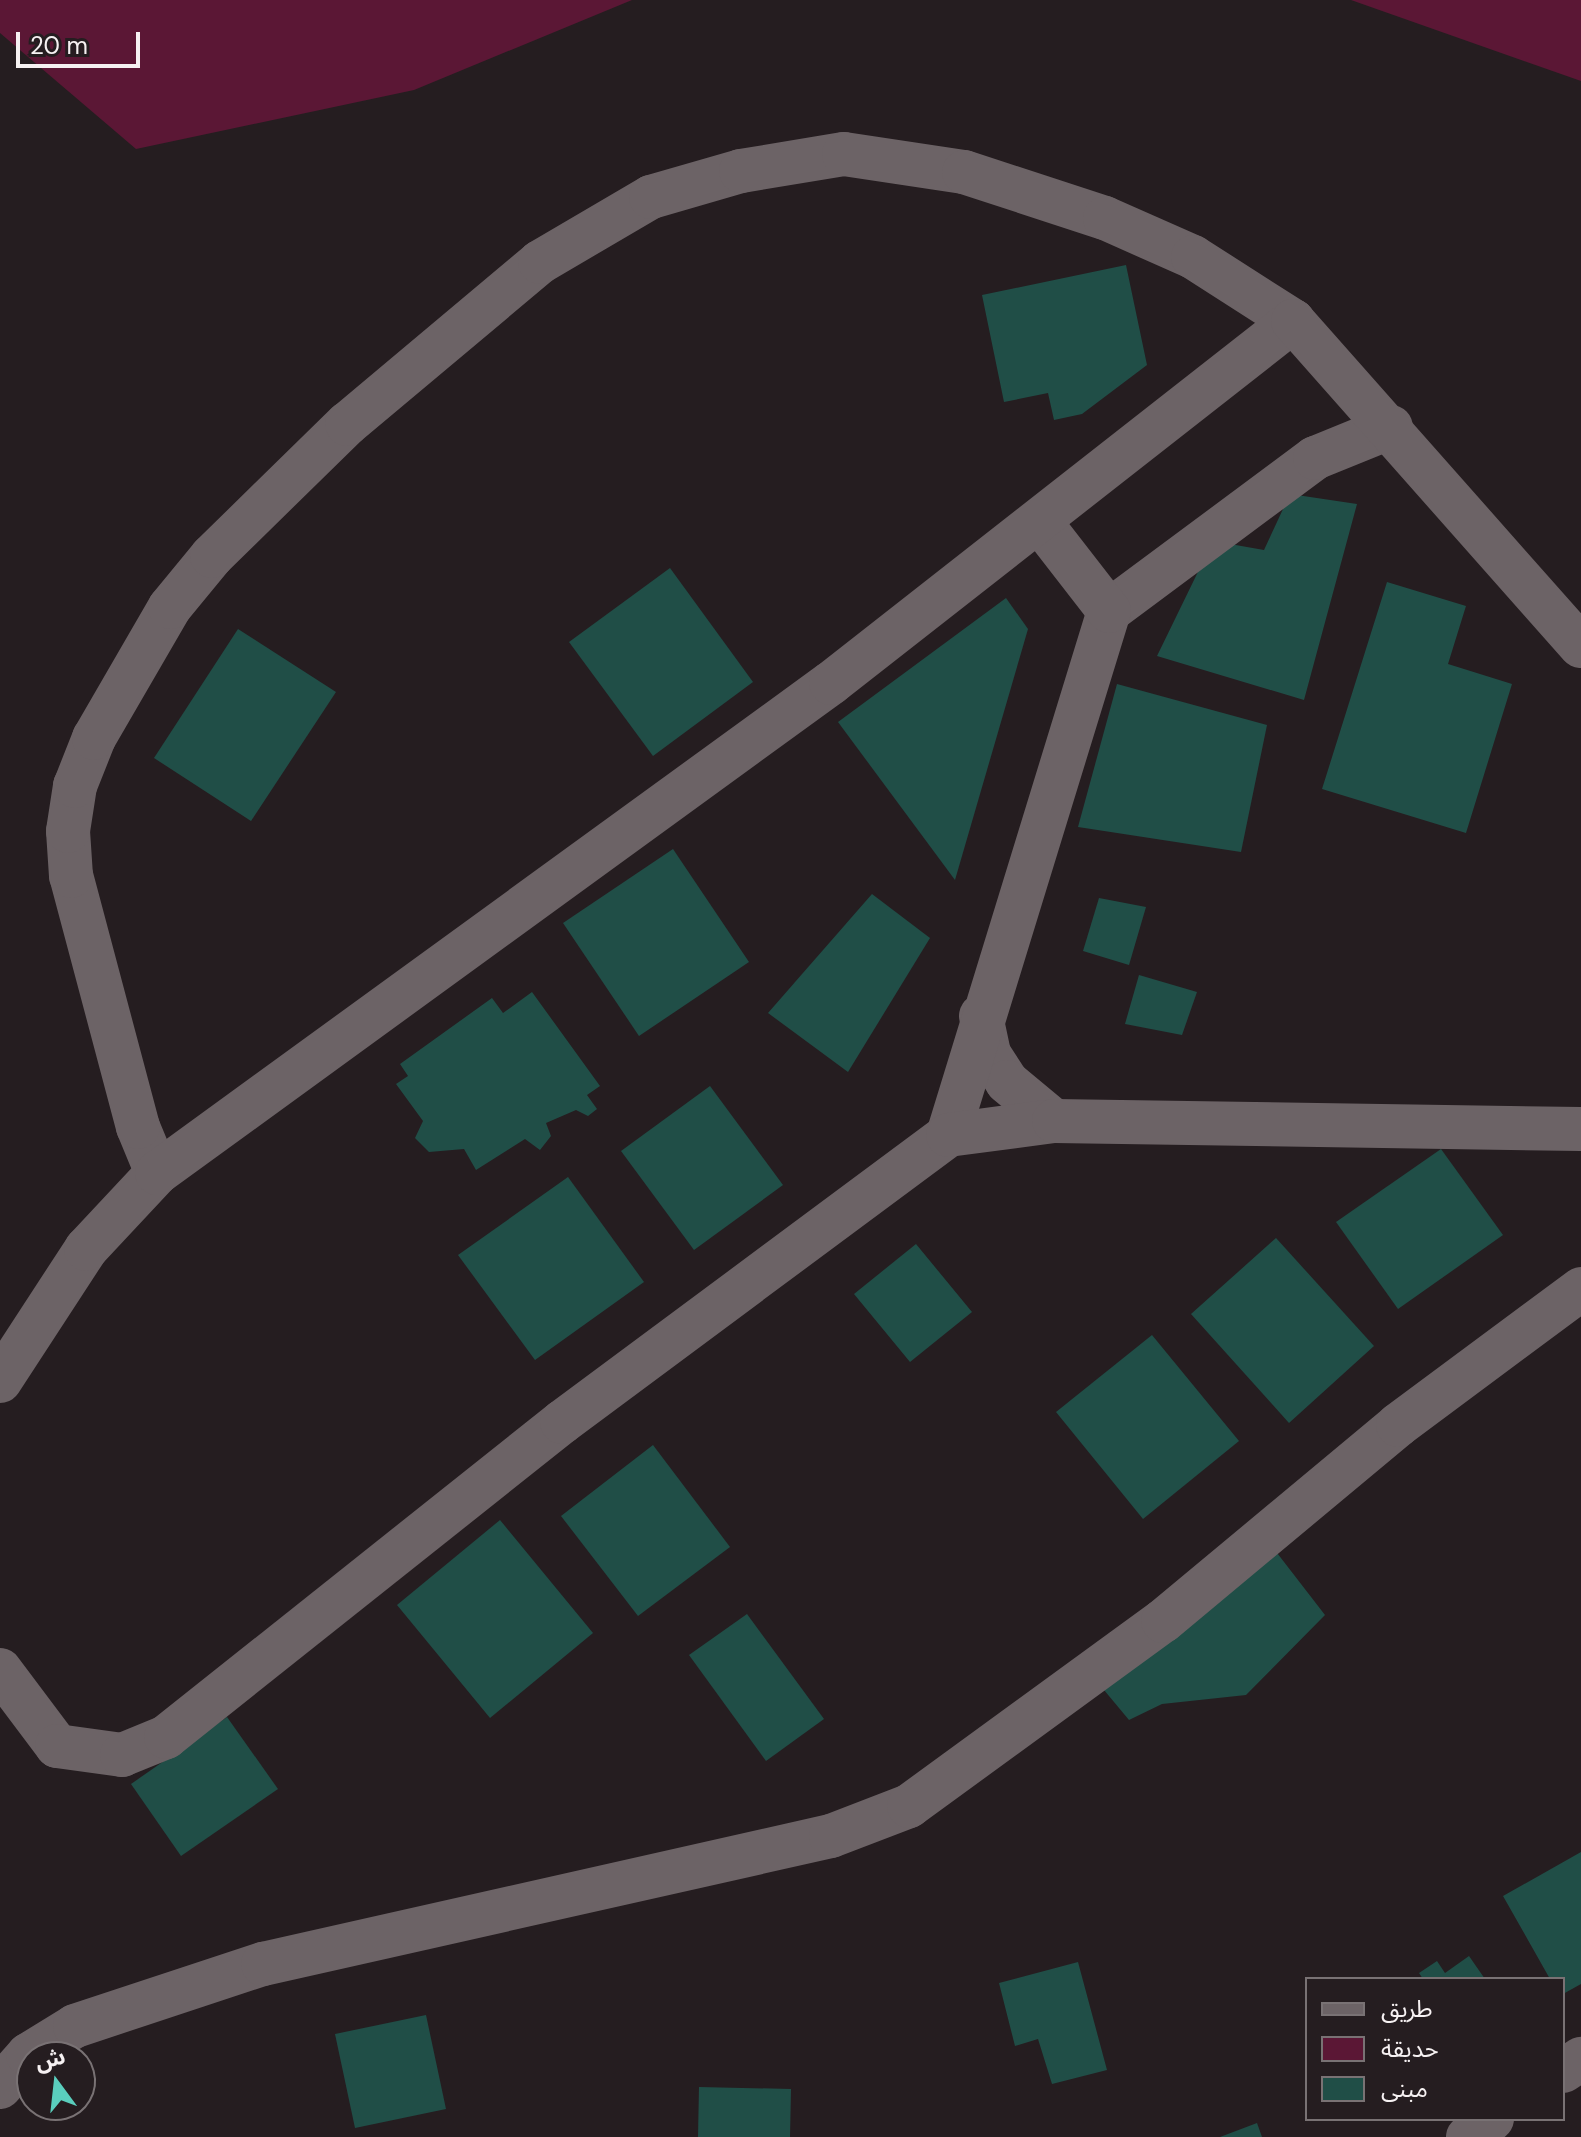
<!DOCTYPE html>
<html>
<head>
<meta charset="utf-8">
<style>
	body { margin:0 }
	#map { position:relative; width:1581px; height:2137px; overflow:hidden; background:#251d20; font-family:"DM Sans","Noto Sans Arabic",sans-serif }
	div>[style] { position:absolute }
	.green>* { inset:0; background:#5b1735 }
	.building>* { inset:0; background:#204e47 }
	.street>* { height:44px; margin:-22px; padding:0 22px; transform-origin:22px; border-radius:22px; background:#6c6366 }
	span { translate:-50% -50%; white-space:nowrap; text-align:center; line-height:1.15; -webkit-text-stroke:8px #251d20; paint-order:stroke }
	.legend { position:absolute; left:1305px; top:1977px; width:260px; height:144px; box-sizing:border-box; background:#251d20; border:2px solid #797274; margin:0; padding:10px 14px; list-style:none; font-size:24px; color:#f6f1f2 }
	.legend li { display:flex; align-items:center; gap:16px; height:40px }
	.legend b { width:40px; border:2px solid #797274 }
	.north { position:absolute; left:16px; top:2041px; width:80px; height:80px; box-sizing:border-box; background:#251d20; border:2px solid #797274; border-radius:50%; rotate:345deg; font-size:22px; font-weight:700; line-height:32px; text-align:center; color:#f6f1f2 }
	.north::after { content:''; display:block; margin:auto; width:28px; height:36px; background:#5acebd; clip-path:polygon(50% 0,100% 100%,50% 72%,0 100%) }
	.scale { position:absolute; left:16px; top:32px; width:124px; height:36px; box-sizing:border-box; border:4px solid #f6f1f2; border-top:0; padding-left:10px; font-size:24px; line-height:28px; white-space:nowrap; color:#f6f1f2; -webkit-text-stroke:6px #251d20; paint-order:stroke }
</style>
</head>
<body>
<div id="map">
	<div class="green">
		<div style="clip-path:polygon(0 0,632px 0,414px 90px,136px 149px,0 33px)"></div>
		<div style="clip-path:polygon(1351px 0,1581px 0,1581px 81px)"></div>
	</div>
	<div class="building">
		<div style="clip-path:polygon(1126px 265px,1147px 365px,1082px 414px,1054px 420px,1048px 393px,1004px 402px,982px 295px)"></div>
		<div style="clip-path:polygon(1290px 494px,1357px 504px,1304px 700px,1157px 656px,1213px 541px,1264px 550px)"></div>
		<div style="clip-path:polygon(670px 568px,753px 682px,653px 756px,569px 642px)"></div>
		<div style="clip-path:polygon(1387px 582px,1466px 606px,1448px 664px,1512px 684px,1466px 833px,1322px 789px)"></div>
		<div style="clip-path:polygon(1006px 598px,1028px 629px,955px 880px,838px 722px)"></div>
		<div style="clip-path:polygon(238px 629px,336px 692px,251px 821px,154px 758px)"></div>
		<div style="clip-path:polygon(1117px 684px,1267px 725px,1241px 852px,1078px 827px)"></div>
		<div style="clip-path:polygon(673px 849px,749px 962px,639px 1036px,563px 923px)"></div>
		<div style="clip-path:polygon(872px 894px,930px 938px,848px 1072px,768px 1013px)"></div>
		<div style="clip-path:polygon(1099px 898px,1146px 907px,1129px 965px,1083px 951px)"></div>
		<div style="clip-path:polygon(1139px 975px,1197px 992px,1182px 1035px,1125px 1024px)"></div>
		<div style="clip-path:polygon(532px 992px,600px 1086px,587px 1095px,597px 1109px,588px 1116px,576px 1110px,546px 1123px,551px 1136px,540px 1150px,525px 1139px,476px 1170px,464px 1149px,429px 1152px,415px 1138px,423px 1121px,396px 1084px,408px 1076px,400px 1064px,492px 998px,503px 1013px)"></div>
		<div style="clip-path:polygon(710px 1086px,783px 1185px,694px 1250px,621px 1151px)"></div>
		<div style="clip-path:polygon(1441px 1149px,1503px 1235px,1398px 1309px,1336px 1222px)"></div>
		<div style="clip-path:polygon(568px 1177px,644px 1282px,535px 1360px,458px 1255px)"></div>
		<div style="clip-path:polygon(1276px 1238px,1374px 1346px,1289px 1423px,1191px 1314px)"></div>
		<div style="clip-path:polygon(916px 1244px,972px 1312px,910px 1362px,854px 1294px)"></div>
		<div style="clip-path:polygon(1152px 1335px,1239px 1441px,1143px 1519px,1056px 1412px)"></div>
		<div style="clip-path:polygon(653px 1445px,730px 1547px,638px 1616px,561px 1516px)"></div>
		<div style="clip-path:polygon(500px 1520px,593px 1633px,490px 1718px,397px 1605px)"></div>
		<div style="clip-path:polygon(1274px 1549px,1325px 1615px,1246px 1695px,1162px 1704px,1129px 1720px,1104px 1690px)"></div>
		<div style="clip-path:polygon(747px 1614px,824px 1719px,766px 1761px,689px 1655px)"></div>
		<div style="clip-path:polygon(227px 1717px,278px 1789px,181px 1856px,131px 1784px)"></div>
		<div style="clip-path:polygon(1581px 1852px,1581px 1984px,1563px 1994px,1563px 1979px,1550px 1979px,1503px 1896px)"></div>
		<div style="clip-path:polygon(1469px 1956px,1485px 1979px,1423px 1979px,1419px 1973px,1437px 1961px,1445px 1973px)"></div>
		<div style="clip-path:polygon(1078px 1962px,1107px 2070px,1052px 2084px,1038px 2039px,1015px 2046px,999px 1983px)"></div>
		<div style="clip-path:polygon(426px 2015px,446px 2109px,355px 2128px,335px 2034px)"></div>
		<div style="clip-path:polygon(699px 2087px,791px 2089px,790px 2137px,698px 2137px)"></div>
		<div style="clip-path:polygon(1257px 2123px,1262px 2137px,1220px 2137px)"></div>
	</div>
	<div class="street">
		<div style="left:1109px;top:611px;width:257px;rotate:-36.6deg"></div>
		<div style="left:1315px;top:458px;width:82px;rotate:-22.2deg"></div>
		<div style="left:981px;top:1016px;width:39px;rotate:78deg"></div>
		<div style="left:989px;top:1054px;width:33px;rotate:57deg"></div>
		<div style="left:1007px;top:1082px;width:61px;rotate:39.7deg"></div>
		<div style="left:948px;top:1135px;width:548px;rotate:-72.92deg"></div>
		<div style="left:1109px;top:611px;width:113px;rotate:-127.8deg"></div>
		<div style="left:157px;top:1173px;width:50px;rotate:-112.4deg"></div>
		<div style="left:138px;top:1127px;width:260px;rotate:-104.9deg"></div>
		<div style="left:71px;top:876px;width:45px;rotate:-93.8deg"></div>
		<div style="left:68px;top:831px;width:46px;rotate:-81.2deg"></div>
		<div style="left:75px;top:786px;width:52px;rotate:-68.4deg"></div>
		<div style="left:94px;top:738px;width:151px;rotate:-59.9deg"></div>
		<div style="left:170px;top:607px;width:66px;rotate:-50.5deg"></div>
		<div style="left:212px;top:556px;width:189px;rotate:-44.4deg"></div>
		<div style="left:347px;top:424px;width:252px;rotate:-40deg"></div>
		<div style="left:540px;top:262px;width:129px;rotate:-30.4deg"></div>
		<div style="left:651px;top:197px;width:94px;rotate:-16.1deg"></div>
		<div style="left:741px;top:171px;width:104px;rotate:-9.4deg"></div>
		<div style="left:844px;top:154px;width:121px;rotate:8.5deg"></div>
		<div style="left:964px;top:172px;width:148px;rotate:18.1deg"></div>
		<div style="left:1105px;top:218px;width:96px;rotate:23.9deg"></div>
		<div style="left:1193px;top:257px;width:119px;rotate:32.6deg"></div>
		<div style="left:0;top:1381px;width:158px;rotate:-56.9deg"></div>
		<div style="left:86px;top:1249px;width:104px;rotate:-46.9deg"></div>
		<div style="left:157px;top:1173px;width:833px;rotate:-36.02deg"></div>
		<div style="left:831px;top:683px;width:587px;rotate:-38.08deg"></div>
		<div style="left:1293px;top:321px;width:434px;rotate:48.5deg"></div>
		<div style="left:0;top:1670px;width:95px;rotate:53.1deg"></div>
		<div style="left:57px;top:1746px;width:66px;rotate:7.9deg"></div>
		<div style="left:122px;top:1755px;width:48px;rotate:-22.2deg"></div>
		<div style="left:166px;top:1737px;width:506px;rotate:-38.5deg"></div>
		<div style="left:562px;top:1422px;width:481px;rotate:-36.6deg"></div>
		<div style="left:948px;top:1135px;width:107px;rotate:-7.5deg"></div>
		<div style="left:1054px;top:1121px;width:527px;rotate:0.87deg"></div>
		<div style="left:1563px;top:2071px;width:22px;rotate:-34deg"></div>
		<div style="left:0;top:2087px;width:43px;rotate:-48.8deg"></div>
		<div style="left:28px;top:2055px;width:55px;rotate:-31.7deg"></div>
		<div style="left:75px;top:2026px;width:198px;rotate:-18.3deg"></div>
		<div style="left:263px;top:1964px;width:582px;rotate:-12.7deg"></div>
		<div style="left:831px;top:1836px;width:84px;rotate:-21deg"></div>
		<div style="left:909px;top:1806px;width:314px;rotate:-36.1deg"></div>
		<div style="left:1163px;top:1621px;width:306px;rotate:-39.8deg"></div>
		<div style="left:1398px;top:1425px;width:228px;rotate:-36.6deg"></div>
		<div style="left:1468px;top:2137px;width:30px;rotate:-37deg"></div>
	</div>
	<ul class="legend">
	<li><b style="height:10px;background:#6c6366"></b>طريق</li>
	<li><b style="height:22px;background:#5b1735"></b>حديقة</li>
	<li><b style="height:22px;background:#204e47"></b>مبنى</li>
	</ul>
	<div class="north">ش</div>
	<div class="scale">20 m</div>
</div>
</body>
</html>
